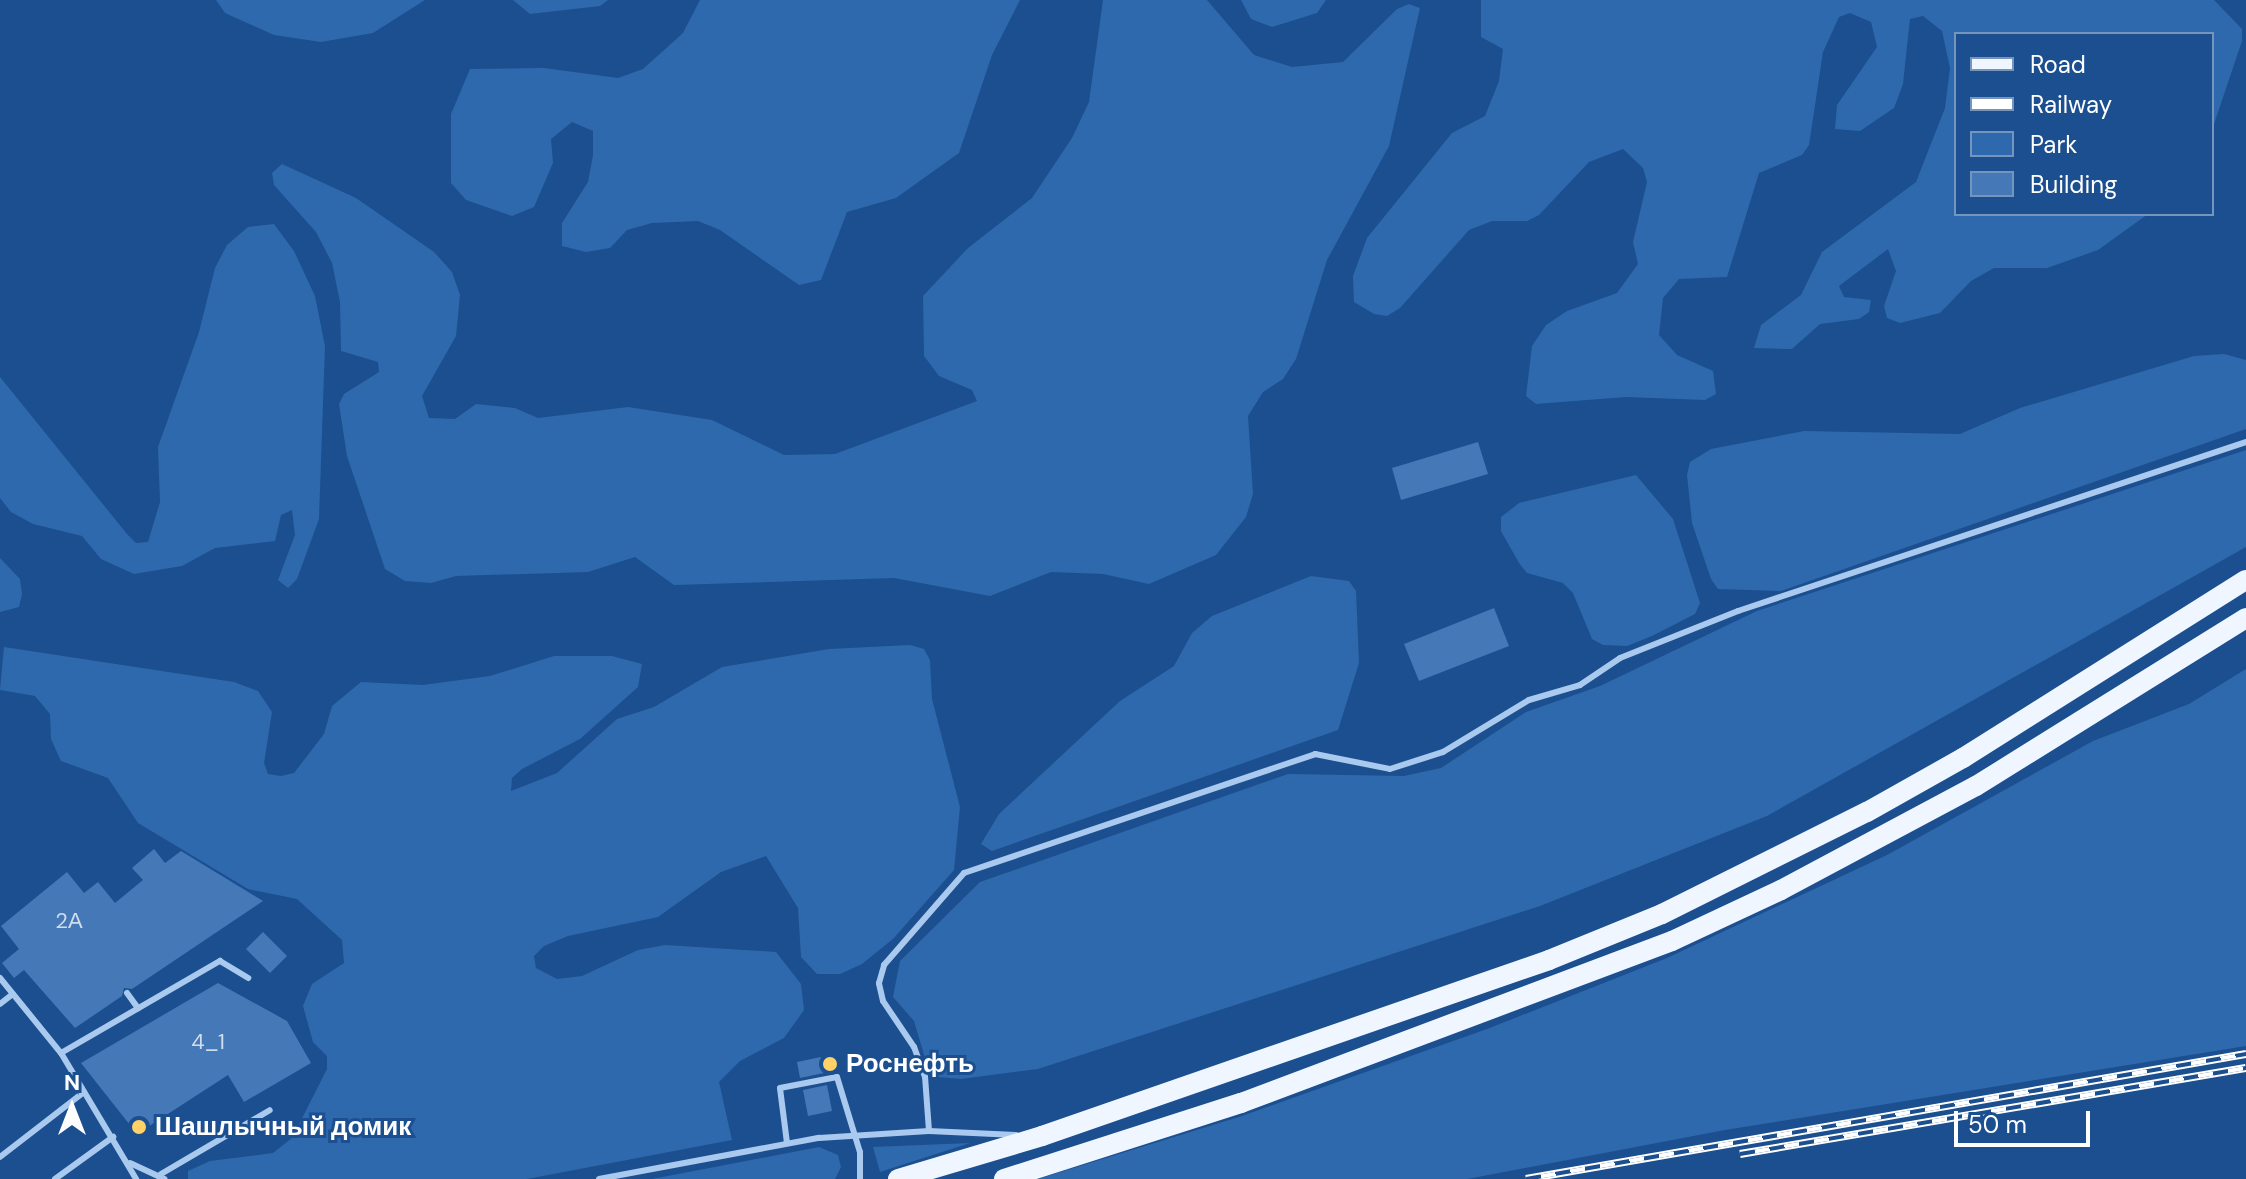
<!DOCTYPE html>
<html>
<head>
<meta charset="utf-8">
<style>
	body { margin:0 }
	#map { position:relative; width:2246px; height:1179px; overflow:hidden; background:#1b4f8f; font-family:"DM Sans",sans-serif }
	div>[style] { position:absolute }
	.green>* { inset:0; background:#2e69ad }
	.building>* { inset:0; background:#4478b7 }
	.lane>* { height:6px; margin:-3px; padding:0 3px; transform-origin:3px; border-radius:3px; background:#a9c9ee }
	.primary>* { height:20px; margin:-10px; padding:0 10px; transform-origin:10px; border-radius:10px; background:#f0f6ff }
	.rail>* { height:8px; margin-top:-4px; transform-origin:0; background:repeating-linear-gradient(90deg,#1b4f8f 0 15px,#fff 0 30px); box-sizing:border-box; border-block:2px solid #fff }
	.dots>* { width:22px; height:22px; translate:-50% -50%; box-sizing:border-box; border:4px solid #1b4f8f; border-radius:50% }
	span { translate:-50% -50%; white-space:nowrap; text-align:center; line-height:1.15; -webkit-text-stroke:6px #1b4f8f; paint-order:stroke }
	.number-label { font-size:22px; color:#d0dded }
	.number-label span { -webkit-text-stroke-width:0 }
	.poi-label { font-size:26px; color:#fff; font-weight:700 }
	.left { translate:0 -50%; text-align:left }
	.legend { position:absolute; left:1954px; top:32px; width:260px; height:184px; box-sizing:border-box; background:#1b4f8f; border:2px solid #7695bc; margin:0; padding:10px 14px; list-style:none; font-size:24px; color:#fff }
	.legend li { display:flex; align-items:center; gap:16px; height:40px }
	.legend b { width:40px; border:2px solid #7695bc }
	.north { position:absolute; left:32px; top:1067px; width:80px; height:80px; -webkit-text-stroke:6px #1b4f8f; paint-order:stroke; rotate:0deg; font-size:22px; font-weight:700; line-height:32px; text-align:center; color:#fff }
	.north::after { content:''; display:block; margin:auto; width:28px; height:36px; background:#fff; clip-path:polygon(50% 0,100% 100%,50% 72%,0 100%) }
	.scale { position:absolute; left:1954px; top:1111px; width:136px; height:36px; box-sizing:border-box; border:4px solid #fff; border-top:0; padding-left:10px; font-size:24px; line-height:28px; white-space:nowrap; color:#fff; -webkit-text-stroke:6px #1b4f8f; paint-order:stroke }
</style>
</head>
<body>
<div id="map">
	<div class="green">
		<div style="clip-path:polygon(216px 0,425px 0,373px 33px,321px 42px,274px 35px,225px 13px)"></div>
		<div style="clip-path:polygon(513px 0,608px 0,600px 6px,530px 14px)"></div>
		<div style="clip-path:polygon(700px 0,1020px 0,992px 55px,959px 153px,896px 198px,847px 212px,821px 280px,799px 285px,720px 230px,698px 221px,652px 223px,627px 230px,610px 248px,586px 252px,562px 246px,562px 223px,588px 182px,593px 155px,593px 131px,572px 122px,551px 139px,553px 163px,534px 207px,512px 216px,466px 200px,451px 183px,451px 114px,470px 69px,544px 68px,618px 78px,643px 69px,683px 33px)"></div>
		<div style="clip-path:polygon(1103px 0,1207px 0,1254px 55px,1292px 67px,1343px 62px,1397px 9px,1409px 4px,1420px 8px,1389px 146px,1327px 260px,1296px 359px,1283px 379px,1263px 392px,1248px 416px,1253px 494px,1246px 517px,1216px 555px,1149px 584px,1103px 574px,1051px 572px,990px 596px,894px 578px,674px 585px,635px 557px,588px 572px,456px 576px,431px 583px,405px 581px,385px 569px,347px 456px,339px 404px,344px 394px,379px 372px,378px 362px,341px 351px,340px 302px,332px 263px,316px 232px,274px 185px,272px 173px,282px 164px,356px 198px,434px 252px,452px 272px,460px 295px,456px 336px,422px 396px,429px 418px,455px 419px,476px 404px,515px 408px,538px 418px,628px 407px,712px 420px,784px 455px,835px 454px,977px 401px,972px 390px,939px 376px,924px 356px,923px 296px,968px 248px,1032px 198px,1072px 138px,1089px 102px)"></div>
		<div style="clip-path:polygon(1241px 0,1326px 0,1317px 13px,1272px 27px,1251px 19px)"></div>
		<div style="clip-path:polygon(1481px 0,2214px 0,2242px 29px,2242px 41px,2212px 130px,2212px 34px,1956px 34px,1956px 214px,2148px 214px,2098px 250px,2047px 268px,1994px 268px,1971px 281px,1940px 313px,1900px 323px,1887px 318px,1884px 306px,1896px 271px,1888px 249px,1839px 286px,1844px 297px,1871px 300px,1869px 312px,1859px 319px,1820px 324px,1792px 349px,1754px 348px,1761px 325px,1801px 295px,1822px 252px,1916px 182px,1945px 108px,1950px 68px,1942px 31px,1923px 16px,1910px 19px,1903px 84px,1894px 108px,1860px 131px,1835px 129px,1837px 105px,1877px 47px,1871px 22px,1850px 13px,1839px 17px,1823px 52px,1809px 145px,1802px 155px,1759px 173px,1727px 277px,1679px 279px,1663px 298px,1659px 335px,1677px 355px,1713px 371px,1716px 394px,1705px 400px,1626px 397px,1536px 404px,1526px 396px,1532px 346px,1546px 325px,1567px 311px,1617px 293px,1638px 264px,1633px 242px,1647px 182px,1643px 168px,1623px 149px,1589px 162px,1539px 215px,1527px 221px,1492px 221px,1469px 230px,1400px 308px,1387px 316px,1374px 314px,1354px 302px,1353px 276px,1367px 238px,1452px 133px,1485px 116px,1499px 81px,1503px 49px,1481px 37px)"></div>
		<div style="clip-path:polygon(274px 224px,294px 251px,315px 296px,325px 346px,319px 519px,297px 579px,288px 588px,278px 580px,295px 535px,292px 510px,281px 515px,275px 541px,215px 548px,182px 566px,134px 574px,101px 559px,82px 536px,33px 524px,11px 512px,0 498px,0 377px,127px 534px,136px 543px,148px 542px,160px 502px,158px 447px,199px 332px,215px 268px,227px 245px,248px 227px)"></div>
		<div style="clip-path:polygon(2224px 354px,2246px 360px,2246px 429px,1781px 591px,1718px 589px,1711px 579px,1692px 523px,1687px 475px,1690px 462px,1711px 449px,1804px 431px,1960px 434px,2020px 408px,2194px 356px)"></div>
		<div style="clip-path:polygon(2246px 450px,2246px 547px,1767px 816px,1540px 906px,1038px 1069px,961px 1079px,938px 1077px,928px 1068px,914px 1021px,893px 997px,900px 961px,980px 882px,1288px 774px,1404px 776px,1441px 768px,1526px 712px,1600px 686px,1757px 611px)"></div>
		<div style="clip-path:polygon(1636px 475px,1673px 519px,1700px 603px,1695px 614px,1652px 636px,1627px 646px,1603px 645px,1592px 639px,1573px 593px,1563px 583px,1527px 573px,1519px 563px,1501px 531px,1501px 517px,1519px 503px)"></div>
		<div style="clip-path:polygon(0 558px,20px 579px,22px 594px,19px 607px,0 612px)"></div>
		<div style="clip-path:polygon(1311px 576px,1349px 581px,1356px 591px,1359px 663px,1338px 730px,992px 851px,981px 844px,999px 814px,1120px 701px,1174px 666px,1192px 633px,1212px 616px)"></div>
		<div style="clip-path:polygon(910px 645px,924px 649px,930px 660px,932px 699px,960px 807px,954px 870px,893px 939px,862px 964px,840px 974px,817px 974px,801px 957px,798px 908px,766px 856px,721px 872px,658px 917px,568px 936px,544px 946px,534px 956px,536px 968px,557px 979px,582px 976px,638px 950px,665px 945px,776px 952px,801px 984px,804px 1010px,784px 1038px,740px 1061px,719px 1082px,732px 1140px,527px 1179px,188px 1179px,188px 1171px,210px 1161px,273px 1153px,292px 1138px,327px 1069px,327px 1056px,313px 1042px,303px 1006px,312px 984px,344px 963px,342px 940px,297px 899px,248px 889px,138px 823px,108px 778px,61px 761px,51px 739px,50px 714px,35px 696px,0 690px,4px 647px,234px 682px,258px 691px,272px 712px,264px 763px,268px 774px,281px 776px,294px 773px,324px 734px,332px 706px,361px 682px,423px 685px,490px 676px,554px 656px,612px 656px,642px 664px,638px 687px,580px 739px,522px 769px,512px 778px,511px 791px,557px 773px,617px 719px,654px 707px,722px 667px,829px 649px)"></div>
		<div style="clip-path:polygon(2246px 669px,2246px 1046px,1725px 1130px,1467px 1179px,1038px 1179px,1242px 1116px,1487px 1029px,1667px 958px,1887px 855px,2093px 741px,2189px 704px)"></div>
		<div style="clip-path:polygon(970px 1143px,880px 1172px,873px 1147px)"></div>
		<div style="clip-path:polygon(819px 1147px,838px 1155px,841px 1167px,835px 1179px,652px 1179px)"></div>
	</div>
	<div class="building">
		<div style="clip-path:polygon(1478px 442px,1488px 474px,1401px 500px,1392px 468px)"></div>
		<div style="clip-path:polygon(1494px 608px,1509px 646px,1419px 681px,1404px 644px)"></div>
		<div style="clip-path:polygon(154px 849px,165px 863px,181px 851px,263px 901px,132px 989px,124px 988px,122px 996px,75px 1028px,24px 970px,14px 978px,2px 963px,19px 949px,1px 926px,67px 872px,84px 893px,98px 882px,115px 903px,143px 880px,132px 868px)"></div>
		<div style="clip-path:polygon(263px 932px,287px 956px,270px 973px,246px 949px)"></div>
		<div style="clip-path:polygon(218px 983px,287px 1021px,311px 1063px,244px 1102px,228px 1075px,137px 1134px,81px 1063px)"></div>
		<div style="clip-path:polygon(821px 1057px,824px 1073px,800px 1078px,797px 1062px)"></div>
		<div style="clip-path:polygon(827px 1085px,832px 1111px,808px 1116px,803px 1090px)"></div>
	</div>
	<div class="lane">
		<div style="left:0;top:978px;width:97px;rotate:50.9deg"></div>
		<div style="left:61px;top:1053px;width:147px;rotate:59.2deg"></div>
		<div style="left:127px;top:993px;width:19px;rotate:54deg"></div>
		<div style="left:0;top:1004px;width:16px;rotate:-38deg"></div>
		<div style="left:61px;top:1053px;width:184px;rotate:-30.1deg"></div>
		<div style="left:220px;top:961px;width:33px;rotate:31deg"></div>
		<div style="left:929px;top:1131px;width:54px;rotate:-94.2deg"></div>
		<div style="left:925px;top:1077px;width:32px;rotate:-110deg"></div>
		<div style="left:914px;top:1047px;width:55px;rotate:-124deg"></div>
		<div style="left:883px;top:1001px;width:18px;rotate:-103deg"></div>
		<div style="left:879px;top:983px;width:19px;rotate:-74deg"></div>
		<div style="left:884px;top:965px;width:122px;rotate:-49deg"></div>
		<div style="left:964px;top:873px;width:371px;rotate:-18.7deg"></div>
		<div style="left:1315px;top:754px;width:76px;rotate:11.3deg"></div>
		<div style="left:1390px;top:769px;width:56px;rotate:-17.8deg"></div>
		<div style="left:1443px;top:752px;width:100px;rotate:-31.2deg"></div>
		<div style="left:1529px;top:700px;width:53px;rotate:-16.4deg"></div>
		<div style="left:1580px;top:685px;width:48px;rotate:-34deg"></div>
		<div style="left:1620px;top:658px;width:127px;rotate:-21.7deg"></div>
		<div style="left:1738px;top:611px;width:535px;rotate:-18.4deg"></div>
		<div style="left:787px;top:1143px;width:55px;rotate:-97.3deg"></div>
		<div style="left:780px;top:1088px;width:58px;rotate:-10.9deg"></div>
		<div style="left:837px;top:1077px;width:78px;rotate:73deg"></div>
		<div style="left:860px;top:1152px;width:27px;rotate:90deg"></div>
		<div style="left:0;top:1157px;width:106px;rotate:-37.7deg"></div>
		<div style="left:130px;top:1163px;width:38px;rotate:25deg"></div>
		<div style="left:161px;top:1174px;width:126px;rotate:-30.4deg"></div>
		<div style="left:55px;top:1179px;width:72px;rotate:-35.9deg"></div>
		<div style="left:599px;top:1179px;width:224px;rotate:-10.6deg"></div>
		<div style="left:819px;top:1138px;width:110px;rotate:-3.6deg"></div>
		<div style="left:929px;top:1131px;width:87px;rotate:2.6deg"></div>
	</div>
	<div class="primary">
		<div style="left:898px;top:1179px;width:150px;rotate:-16.6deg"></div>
		<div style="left:1042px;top:1136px;width:537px;rotate:-19.14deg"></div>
		<div style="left:1549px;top:960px;width:122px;rotate:-22.2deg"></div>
		<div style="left:1662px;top:914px;width:229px;rotate:-26.5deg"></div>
		<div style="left:1867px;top:812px;width:110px;rotate:-29.4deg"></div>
		<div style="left:1963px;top:758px;width:334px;rotate:-32.2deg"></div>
		<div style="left:1004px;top:1179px;width:249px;rotate:-17.8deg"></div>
		<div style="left:1241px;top:1103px;width:460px;rotate:-20.6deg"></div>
		<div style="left:1672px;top:941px;width:120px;rotate:-25.1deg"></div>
		<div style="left:1781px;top:890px;width:221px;rotate:-28.1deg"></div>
		<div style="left:1976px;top:786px;width:318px;rotate:-31.9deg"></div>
	</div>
	<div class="rail">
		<div style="left:1740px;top:1154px;width:513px;rotate:-9.65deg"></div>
		<div style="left:1526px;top:1179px;width:731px;rotate:-9.85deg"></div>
	</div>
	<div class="dots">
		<div style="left:830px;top:1064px;background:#ffd166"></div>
		<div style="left:139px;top:1127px;background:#ffd166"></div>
	</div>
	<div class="number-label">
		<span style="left:69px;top:921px">2А</span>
		<span style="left:208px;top:1042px">4_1</span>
	</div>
	<div class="poi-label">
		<span class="left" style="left:846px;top:1064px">Роснефть</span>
		<span class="left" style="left:155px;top:1127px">Шашлычный домик</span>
	</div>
	<ul class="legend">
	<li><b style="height:10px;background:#f0f6ff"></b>Road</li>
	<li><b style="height:10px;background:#fff"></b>Railway</li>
	<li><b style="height:22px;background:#2e69ad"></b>Park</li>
	<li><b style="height:22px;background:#4478b7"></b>Building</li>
	</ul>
	<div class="north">N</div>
	<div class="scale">50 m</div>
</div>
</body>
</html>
